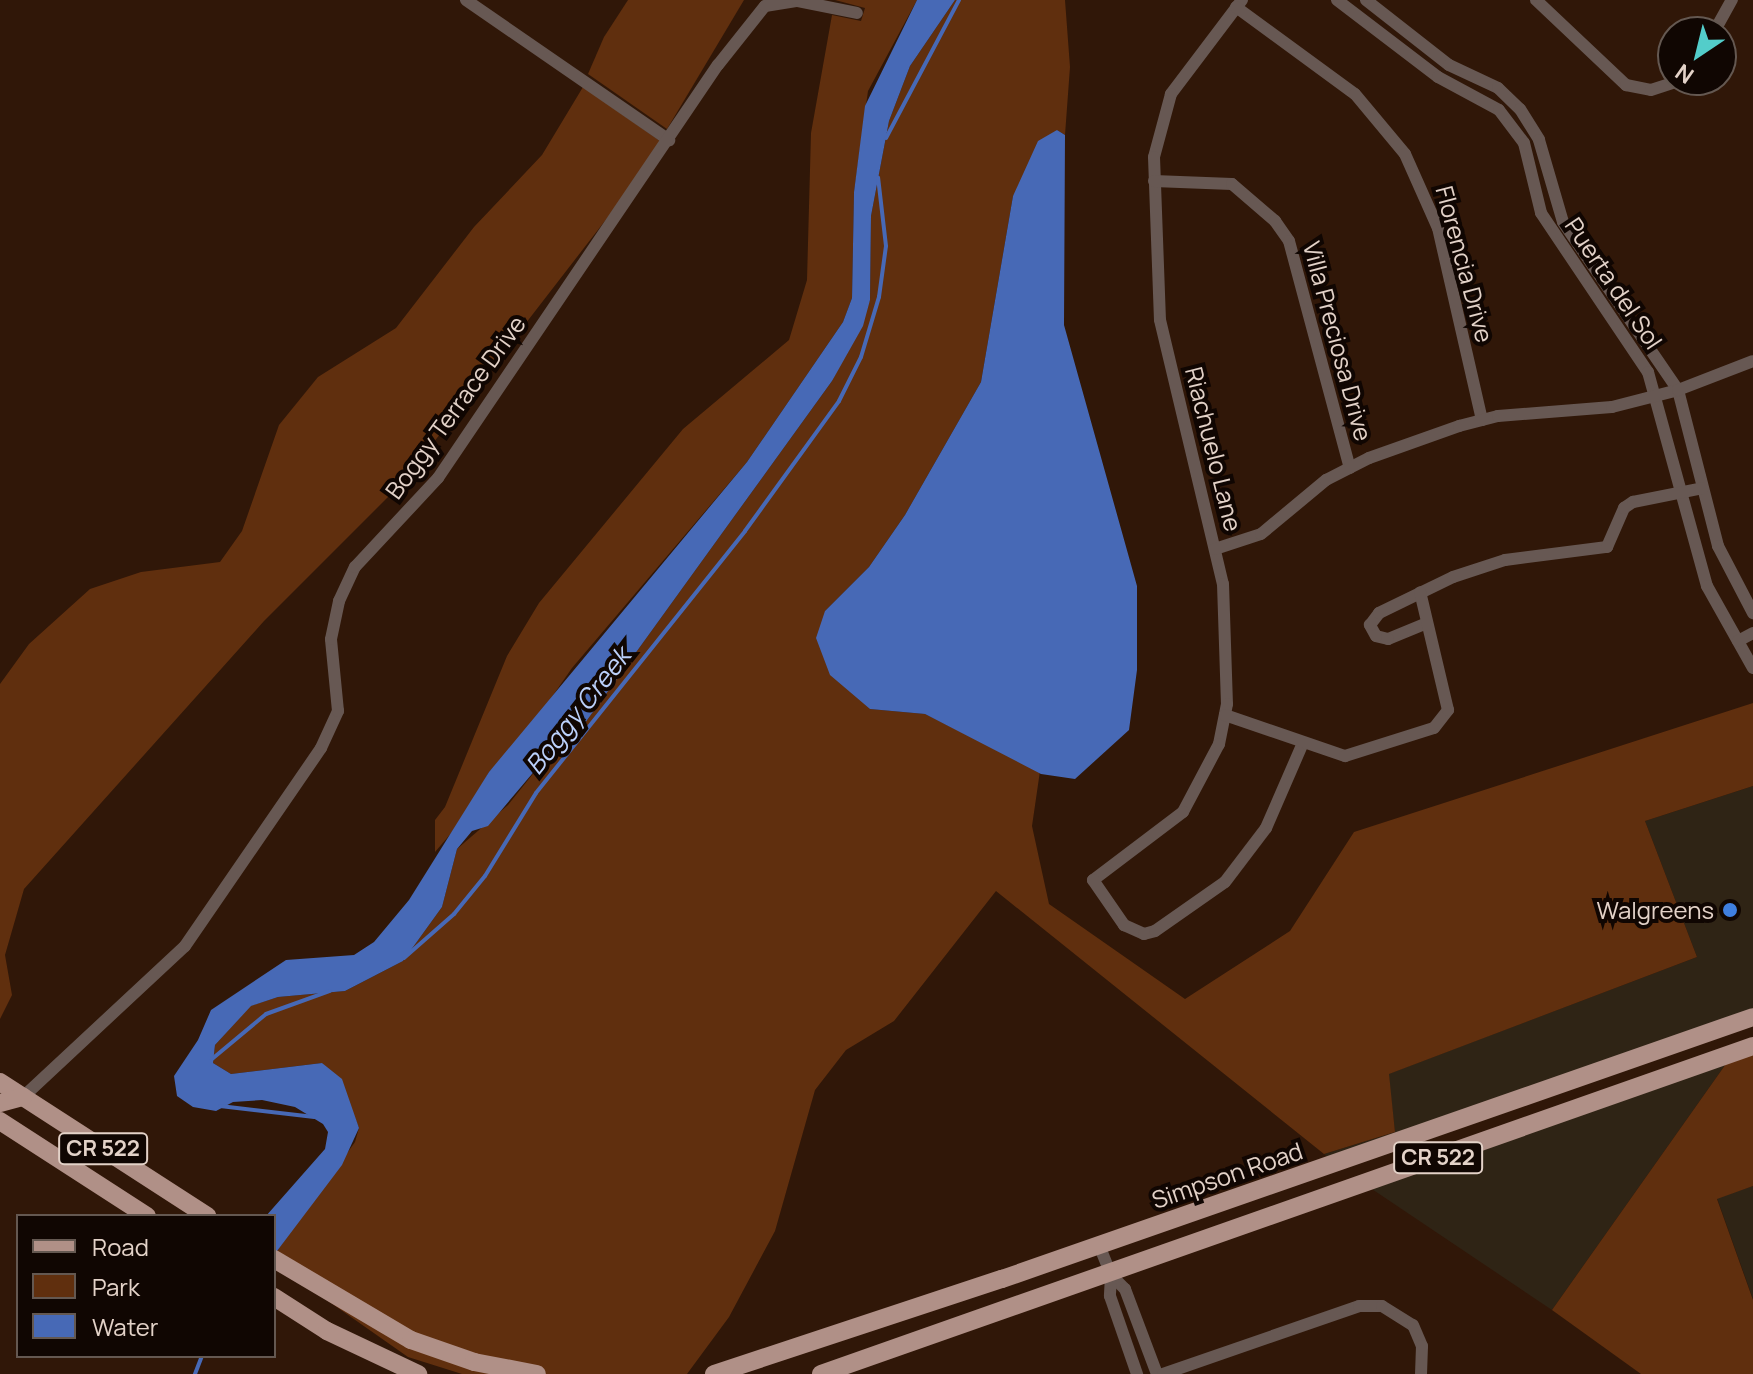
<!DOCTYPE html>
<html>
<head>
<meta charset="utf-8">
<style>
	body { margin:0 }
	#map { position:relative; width:1753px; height:1374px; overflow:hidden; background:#301708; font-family:Manrope,sans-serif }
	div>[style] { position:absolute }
	.commercial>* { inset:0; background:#2f2415 }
	.green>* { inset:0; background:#602f0e }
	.water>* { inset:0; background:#4769b6 }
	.stream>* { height:4px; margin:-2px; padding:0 2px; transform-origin:2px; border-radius:2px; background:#4769b6 }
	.street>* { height:12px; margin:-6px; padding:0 6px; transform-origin:6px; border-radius:6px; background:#675853 }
	.primary>* { height:18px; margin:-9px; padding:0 9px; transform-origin:9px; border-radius:9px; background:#b09087 }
	.dots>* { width:22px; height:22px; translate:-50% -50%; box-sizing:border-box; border:4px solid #100602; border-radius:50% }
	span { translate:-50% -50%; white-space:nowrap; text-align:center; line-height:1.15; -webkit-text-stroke:8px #100602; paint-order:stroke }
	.shield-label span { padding:2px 6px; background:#100602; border:2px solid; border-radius:6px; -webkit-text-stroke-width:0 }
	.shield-label { font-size:22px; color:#e3d2c8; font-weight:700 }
	.street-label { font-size:24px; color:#e3d2c8 }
	.poi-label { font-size:24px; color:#e3d2c8 }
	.right { translate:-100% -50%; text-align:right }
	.water-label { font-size:26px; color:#bbd0fa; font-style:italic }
	.legend { position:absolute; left:16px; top:1214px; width:260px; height:144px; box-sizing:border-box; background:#100602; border:2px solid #645851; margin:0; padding:10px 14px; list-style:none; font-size:24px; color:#e3d2c8 }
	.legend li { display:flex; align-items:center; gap:16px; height:40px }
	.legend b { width:40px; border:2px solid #645851 }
	.north { position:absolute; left:1657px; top:16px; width:80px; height:80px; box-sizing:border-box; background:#100602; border:2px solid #645851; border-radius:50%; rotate:215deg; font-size:22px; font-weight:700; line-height:32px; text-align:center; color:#e3d2c8 }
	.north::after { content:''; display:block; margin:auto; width:28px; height:36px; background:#53cdca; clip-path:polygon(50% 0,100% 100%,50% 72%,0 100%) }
</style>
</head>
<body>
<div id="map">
	<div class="commercial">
		<div style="clip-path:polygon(1753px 786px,1753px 1013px,1329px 1158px,1324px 1154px,1395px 1132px,1388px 1074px,1697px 957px,1645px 821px)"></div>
		<div style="clip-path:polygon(1728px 1061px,1552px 1310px,1354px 1177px)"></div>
		<div style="clip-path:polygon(1753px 1186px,1753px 1299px,1717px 1198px)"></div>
	</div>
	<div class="green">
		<div style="clip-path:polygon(628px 0,744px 0,667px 129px,588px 74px,604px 37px)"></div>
		<div style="clip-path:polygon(835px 0,917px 0,868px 91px,854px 192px,852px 298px,843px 322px,747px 462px,572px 668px,531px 727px,489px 772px,465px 817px,435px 852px,435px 820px,445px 807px,507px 656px,539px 603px,683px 429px,789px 340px,807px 280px,811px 133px,832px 15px,861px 21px,865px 8px)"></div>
		<div style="clip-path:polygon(955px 0,1065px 0,1070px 67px,1065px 135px,1057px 130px,1013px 196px,981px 382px,905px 515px,869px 567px,825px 611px,870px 709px,925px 714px,1040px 771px,1032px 826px,1049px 904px,1185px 999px,1290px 931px,1354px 832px,1753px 703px,1753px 786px,1645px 821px,1697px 957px,1389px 1074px,1395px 1132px,1324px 1154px,996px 891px,894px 1021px,846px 1050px,815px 1090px,775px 1231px,729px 1317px,687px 1374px,462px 1374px,408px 1357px,274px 1263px,274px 1255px,355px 1142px,359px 1128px,343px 1089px,322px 1063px,231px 1074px,213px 1063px,215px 1045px,250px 1006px,278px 997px,345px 991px,403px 961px,442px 907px,457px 849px,508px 805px,548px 755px,585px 723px,832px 381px,870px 300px,871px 216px,889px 121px,910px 66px)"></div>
		<div style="clip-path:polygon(583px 87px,660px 141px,611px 213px,403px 482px,264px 621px,24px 889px,5px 955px,12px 995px,0 1019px,0 684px,29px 644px,90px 589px,141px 572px,220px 562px,242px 531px,279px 425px,318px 377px,396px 328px,474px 227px,542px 155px)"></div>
		<div style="clip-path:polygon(1753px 1052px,1753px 1186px,1717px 1199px,1753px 1300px,1753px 1374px,1641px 1374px,1552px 1310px,1728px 1061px)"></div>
	</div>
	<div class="water">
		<div style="clip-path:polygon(917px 0,955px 0,910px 66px,889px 121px,871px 216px,870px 300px,863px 326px,832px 381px,585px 723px,548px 755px,488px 826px,472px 831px,457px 849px,442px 907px,403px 961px,345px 991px,278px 997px,251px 1006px,215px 1045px,213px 1063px,231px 1074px,322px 1063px,342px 1079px,359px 1128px,342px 1165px,274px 1255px,274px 1216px,266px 1216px,325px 1149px,328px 1132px,323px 1124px,295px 1107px,262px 1100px,233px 1102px,216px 1111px,193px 1107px,177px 1096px,174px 1076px,198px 1040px,211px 1010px,286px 960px,354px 955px,374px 942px,409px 900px,489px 772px,747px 462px,843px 322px,852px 298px,854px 192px,865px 106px)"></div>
		<div style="clip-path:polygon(1057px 130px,1065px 135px,1064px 325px,1137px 586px,1137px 670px,1129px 730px,1075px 779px,1041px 774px,925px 714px,870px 709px,830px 675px,816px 638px,825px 611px,869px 567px,905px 515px,981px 382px,1013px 196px,1038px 141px)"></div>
	</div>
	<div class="stream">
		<div style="left:886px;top:138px;width:156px;rotate:-62.1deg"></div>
		<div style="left:404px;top:958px;width:67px;rotate:-41.3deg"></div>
		<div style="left:454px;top:914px;width:49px;rotate:-50.8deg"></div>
		<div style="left:485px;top:876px;width:97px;rotate:-58.4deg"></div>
		<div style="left:536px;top:793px;width:335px;rotate:-51.4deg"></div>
		<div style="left:745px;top:531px;width:160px;rotate:-54.1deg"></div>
		<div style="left:839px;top:401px;width:49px;rotate:-63.4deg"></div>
		<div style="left:861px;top:357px;width:63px;rotate:-73.3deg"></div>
		<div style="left:879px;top:297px;width:51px;rotate:-82.2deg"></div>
		<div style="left:886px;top:246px;width:69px;rotate:-96.6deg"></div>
		<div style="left:212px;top:1059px;width:70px;rotate:-39.8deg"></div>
		<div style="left:266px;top:1014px;width:68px;rotate:-19.8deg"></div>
		<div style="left:220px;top:1106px;width:95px;rotate:6.7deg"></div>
		<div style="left:195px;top:1374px;width:19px;rotate:-69deg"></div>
	</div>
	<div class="street">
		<div style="left:466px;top:0;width:247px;rotate:34.6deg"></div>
		<div style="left:1242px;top:0;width:118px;rotate:127.1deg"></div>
		<div style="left:1171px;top:94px;width:65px;rotate:105.1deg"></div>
		<div style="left:1154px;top:157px;width:163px;rotate:87.9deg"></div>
		<div style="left:1160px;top:320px;width:271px;rotate:76.6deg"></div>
		<div style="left:1223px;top:584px;width:120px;rotate:88.1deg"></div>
		<div style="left:1227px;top:704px;width:41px;rotate:101.3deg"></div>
		<div style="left:1219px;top:744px;width:77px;rotate:117.9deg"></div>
		<div style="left:1183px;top:812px;width:113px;rotate:142.9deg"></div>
		<div style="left:1093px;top:880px;width:55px;rotate:55.4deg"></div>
		<div style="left:1124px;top:925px;width:22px;rotate:24deg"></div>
		<div style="left:1144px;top:934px;width:11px;rotate:-15deg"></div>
		<div style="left:1155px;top:931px;width:85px;rotate:-35deg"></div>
		<div style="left:1225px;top:882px;width:68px;rotate:-52.8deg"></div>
		<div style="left:1266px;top:828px;width:93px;rotate:-66.5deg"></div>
		<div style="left:1337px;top:0;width:127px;rotate:37.3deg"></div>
		<div style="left:1438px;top:77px;width:69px;rotate:28.4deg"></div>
		<div style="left:1499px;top:110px;width:41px;rotate:52.9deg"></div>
		<div style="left:1524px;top:143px;width:72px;rotate:76.3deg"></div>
		<div style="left:1541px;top:213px;width:192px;rotate:56.1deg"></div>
		<div style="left:1648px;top:372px;width:222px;rotate:74.6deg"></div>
		<div style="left:1707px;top:586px;width:94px;rotate:60.7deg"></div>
		<div style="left:1366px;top:0;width:105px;rotate:38.1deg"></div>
		<div style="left:1449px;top:65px;width:54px;rotate:25.1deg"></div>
		<div style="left:1498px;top:88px;width:30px;rotate:44deg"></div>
		<div style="left:1520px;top:109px;width:36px;rotate:58deg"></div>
		<div style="left:1539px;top:140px;width:85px;rotate:73.7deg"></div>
		<div style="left:1563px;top:222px;width:204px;rotate:55.6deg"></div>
		<div style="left:1678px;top:390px;width:161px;rotate:75.6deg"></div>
		<div style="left:1718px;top:546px;width:76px;rotate:62.4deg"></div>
		<div style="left:1536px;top:0;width:124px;rotate:43.4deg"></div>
		<div style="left:1626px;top:85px;width:25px;rotate:11deg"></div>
		<div style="left:1651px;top:90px;width:32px;rotate:-18deg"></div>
		<div style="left:1236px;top:7px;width:147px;rotate:36.2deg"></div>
		<div style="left:1355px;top:94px;width:78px;rotate:50.2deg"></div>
		<div style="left:1405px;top:154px;width:81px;rotate:66deg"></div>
		<div style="left:1438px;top:228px;width:197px;rotate:77.1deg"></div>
		<div style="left:1714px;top:32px;width:37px;rotate:-61deg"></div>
		<div style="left:1154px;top:181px;width:78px;rotate:2.2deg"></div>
		<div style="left:1232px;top:184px;width:57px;rotate:40.7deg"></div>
		<div style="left:1275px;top:221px;width:24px;rotate:55deg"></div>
		<div style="left:1289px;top:241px;width:235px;rotate:75deg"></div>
		<div style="left:1215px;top:549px;width:48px;rotate:-18.1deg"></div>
		<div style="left:1261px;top:534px;width:85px;rotate:-39.7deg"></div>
		<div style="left:1326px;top:480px;width:48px;rotate:-27.1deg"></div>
		<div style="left:1369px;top:458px;width:96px;rotate:-19.6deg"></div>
		<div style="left:1459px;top:426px;width:40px;rotate:-14.4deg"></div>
		<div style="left:1498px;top:416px;width:114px;rotate:-4.5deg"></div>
		<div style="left:1612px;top:407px;width:68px;rotate:-14.4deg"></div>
		<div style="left:1678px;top:390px;width:80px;rotate:-21.1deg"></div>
		<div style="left:1427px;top:623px;width:42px;rotate:157.7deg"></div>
		<div style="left:1388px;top:639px;width:12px;rotate:-166deg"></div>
		<div style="left:1376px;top:636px;width:13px;rotate:-119deg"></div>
		<div style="left:1370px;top:625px;width:15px;rotate:-53deg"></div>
		<div style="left:1379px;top:613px;width:82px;rotate:-25.9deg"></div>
		<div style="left:1453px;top:577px;width:55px;rotate:-18.1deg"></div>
		<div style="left:1505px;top:560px;width:103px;rotate:-7.3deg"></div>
		<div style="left:1607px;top:547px;width:43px;rotate:-66.4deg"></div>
		<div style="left:1624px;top:508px;width:11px;rotate:-34deg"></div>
		<div style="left:1633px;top:502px;width:71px;rotate:-11.3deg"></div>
		<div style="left:1738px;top:641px;width:17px;rotate:-28deg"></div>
		<div style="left:1225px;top:715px;width:127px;rotate:18.9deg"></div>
		<div style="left:1345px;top:756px;width:93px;rotate:-17.5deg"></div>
		<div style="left:1434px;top:728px;width:23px;rotate:-52deg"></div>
		<div style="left:1448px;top:710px;width:121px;rotate:-103.3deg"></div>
		<div style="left:23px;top:1097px;width:221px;rotate:-43deg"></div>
		<div style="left:185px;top:946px;width:240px;rotate:-55.5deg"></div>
		<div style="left:321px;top:748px;width:41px;rotate:-65.3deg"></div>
		<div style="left:338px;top:711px;width:72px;rotate:-95.6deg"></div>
		<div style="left:331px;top:639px;width:39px;rotate:-78deg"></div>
		<div style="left:339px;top:601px;width:38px;rotate:-65deg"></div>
		<div style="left:355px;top:567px;width:122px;rotate:-47deg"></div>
		<div style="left:438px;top:478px;width:499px;rotate:-55.9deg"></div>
		<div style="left:718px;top:65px;width:75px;rotate:-51.5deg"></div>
		<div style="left:765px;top:6px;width:33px;rotate:-9deg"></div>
		<div style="left:798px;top:1px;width:60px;rotate:11.5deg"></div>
		<div style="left:1099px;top:1245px;width:32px;rotate:68deg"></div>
		<div style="left:1111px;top:1275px;width:20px;rotate:45deg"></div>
		<div style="left:1125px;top:1289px;width:91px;rotate:69.4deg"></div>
		<div style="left:1111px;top:1275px;width:21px;rotate:93deg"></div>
		<div style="left:1110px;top:1296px;width:83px;rotate:70.9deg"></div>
		<div style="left:1163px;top:1374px;width:207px;rotate:-19.1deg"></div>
		<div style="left:1359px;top:1306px;width:23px"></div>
		<div style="left:1382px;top:1306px;width:36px;rotate:32deg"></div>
		<div style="left:1413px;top:1325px;width:23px;rotate:67deg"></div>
		<div style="left:1422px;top:1346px;width:28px;rotate:92deg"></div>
	</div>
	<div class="primary">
		<div style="left:0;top:1082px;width:247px;rotate:32.9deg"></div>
		<div style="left:0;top:1103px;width:24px;rotate:-15deg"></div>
		<div style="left:0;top:1121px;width:175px;rotate:32.9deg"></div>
		<div style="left:274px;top:1259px;width:159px;rotate:30.6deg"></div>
		<div style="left:411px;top:1340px;width:67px;rotate:19.2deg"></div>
		<div style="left:474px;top:1362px;width:64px;rotate:10.8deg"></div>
		<div style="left:274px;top:1297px;width:63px;rotate:32.7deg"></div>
		<div style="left:327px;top:1331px;width:101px;rotate:25.3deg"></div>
		<div style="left:714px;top:1374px;width:303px;rotate:-18.3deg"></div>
		<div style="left:1002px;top:1279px;width:795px;rotate:-19.23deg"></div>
		<div style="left:821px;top:1374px;width:988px;rotate:-19.39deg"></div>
	</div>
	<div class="dots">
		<div style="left:1730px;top:910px;background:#3f7fe0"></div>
	</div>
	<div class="shield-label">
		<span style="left:103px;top:1149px">CR 522</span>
		<span style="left:1438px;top:1158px">CR 522</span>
	</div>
	<div class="street-label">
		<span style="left:1465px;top:264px;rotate:75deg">Florencia Drive</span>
		<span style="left:1614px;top:283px;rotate:56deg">Puerta del Sol</span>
		<span style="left:1338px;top:341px;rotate:75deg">Villa Preciosa Drive</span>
		<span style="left:455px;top:407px;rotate:-54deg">Boggy Terrace Drive</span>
		<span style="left:1214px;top:449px;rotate:76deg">Riachuelo Lane</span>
		<span style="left:1227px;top:1175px;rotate:-19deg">Simpson Road</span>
	</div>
	<div class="poi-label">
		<span class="right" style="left:1714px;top:910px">Walgreens</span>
	</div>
	<div class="water-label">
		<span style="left:578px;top:711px;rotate:-52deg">Boggy Creek</span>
	</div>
	<ul class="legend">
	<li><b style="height:10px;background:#b09087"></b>Road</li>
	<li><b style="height:22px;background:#602f0e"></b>Park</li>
	<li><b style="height:22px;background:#4769b6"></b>Water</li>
	</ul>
	<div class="north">N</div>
</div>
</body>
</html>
